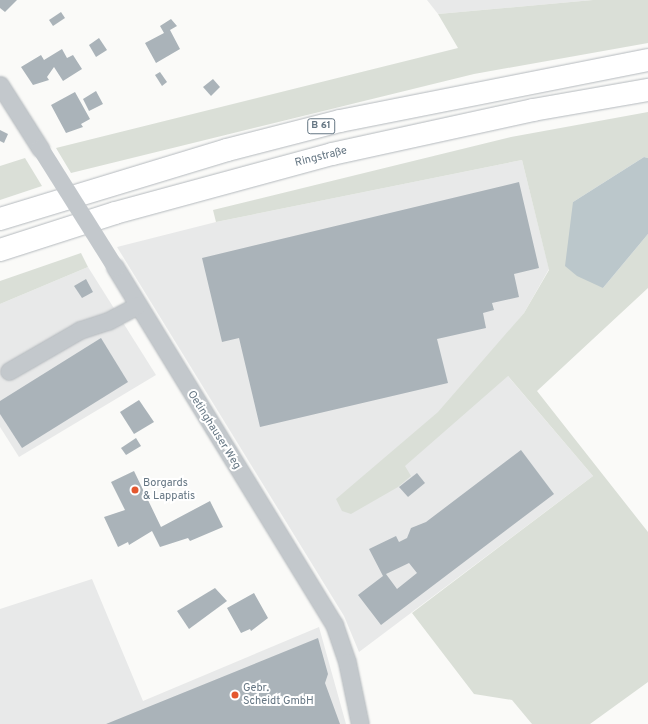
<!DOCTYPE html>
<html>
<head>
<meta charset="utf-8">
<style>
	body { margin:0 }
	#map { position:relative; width:648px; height:724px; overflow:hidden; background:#fafaf8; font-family:Overpass,sans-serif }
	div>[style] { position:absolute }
	.built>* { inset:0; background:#e8e9e9 }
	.green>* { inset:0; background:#dadfd7 }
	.water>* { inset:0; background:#bbc7cb }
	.building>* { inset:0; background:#aab3b9 }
	.roads { filter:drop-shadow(0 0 1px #b4b9bd) drop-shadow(0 0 1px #b4b9bd) }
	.minor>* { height:17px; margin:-8.5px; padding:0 8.5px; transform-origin:8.5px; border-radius:8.5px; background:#c3c8cc }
	.highway>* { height:22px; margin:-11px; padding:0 11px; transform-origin:11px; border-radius:11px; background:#fff }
	.minor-bridge>* { height:17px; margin:-8.5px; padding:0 8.5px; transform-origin:8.5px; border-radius:8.5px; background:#c3c8cc }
	.dots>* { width:11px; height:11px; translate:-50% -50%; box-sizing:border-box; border:2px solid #fff; border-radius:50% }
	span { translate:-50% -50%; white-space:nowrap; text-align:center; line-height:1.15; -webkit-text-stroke:4px #fff; paint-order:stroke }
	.shield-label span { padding:1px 3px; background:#fff; border:1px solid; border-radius:3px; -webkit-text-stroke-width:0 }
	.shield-label { font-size:10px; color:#657683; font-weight:700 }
	.street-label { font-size:11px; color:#657683 }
	.poi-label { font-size:11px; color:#657683 }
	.left { translate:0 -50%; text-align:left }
</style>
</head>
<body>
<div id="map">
	<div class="built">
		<div style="clip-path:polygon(427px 0,593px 0,438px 14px)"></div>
		<div style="clip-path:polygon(522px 160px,549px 269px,524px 313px,490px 355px,593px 476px,359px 652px,344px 616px,117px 247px,216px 222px)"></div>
		<div style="clip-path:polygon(88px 267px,156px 375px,19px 457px,0 427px,0 304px)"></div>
		<div style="clip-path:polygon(92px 579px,143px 701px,319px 627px,346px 724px,0 724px,0 609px)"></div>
	</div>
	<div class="green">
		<div style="clip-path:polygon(593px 0,648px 0,648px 43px,474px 74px,71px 173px,56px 148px,458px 48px,438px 14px)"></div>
		<div style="clip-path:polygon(648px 112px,648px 158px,644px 157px,573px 202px,603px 288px,648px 234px,648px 288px,537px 391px,648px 532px,648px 682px,590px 724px,532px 724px,512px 700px,474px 694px,412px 613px,593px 476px,508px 376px,405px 466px,411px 476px,398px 487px,351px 514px,342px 511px,336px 499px,438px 412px,524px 313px,549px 270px,522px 160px,216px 222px,213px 210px,511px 137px)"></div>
		<div style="clip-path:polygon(25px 158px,42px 186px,0 200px,0 166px)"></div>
		<div style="clip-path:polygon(81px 253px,88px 267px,0 304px,0 281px)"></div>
	</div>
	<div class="water">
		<div style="clip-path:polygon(644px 157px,648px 158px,648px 234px,603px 288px,577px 276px,565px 266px,573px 202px)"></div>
	</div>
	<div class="building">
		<div style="clip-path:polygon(0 0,17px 0,5px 12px,0 8px)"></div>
		<div style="clip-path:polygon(61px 12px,65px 18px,53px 26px,49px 20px)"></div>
		<div style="clip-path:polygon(171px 19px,177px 26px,170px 30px,180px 49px,156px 63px,145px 43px,164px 33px,160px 26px)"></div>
		<div style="clip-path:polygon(99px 38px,107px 50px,96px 57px,89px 45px)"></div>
		<div style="clip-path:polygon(62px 49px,67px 58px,73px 55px,82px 69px,63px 81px,54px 67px,47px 77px,49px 80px,33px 85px,21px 67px,41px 55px,44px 60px)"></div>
		<div style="clip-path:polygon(160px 72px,167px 82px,162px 86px,155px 75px)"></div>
		<div style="clip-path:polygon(213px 79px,220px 87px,211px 96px,203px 87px)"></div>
		<div style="clip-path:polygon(96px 91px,103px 104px,89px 111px,83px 99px)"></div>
		<div style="clip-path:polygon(75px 92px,90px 119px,81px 124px,83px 127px,66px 133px,51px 105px)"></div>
		<div style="clip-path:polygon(0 130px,8px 134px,4px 143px,0 141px)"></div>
		<div style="clip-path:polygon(519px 182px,539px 268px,514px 274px,519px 297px,492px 303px,494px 310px,483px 313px,486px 328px,437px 339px,448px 383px,260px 427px,239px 338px,222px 342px,202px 258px)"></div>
		<div style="clip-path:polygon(86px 279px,93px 292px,82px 298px,74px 286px)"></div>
		<div style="clip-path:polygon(101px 338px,128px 382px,22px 448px,0 414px,0 401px)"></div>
		<div style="clip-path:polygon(139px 400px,154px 422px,134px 434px,120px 412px)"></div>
		<div style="clip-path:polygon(136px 438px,141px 446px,126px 455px,121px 448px)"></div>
		<div style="clip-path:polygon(evenodd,521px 450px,554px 494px,381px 625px,358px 595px,383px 576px,369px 549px,396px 536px,399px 542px,407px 538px,411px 528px,426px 522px,521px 450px,409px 563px,417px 573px,397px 589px,386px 574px,409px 563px)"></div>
		<div style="clip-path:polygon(134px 471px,161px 527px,210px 501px,223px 527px,190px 541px,188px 538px,160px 547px,152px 531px,129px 545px,128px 542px,118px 547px,104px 517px,125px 510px,111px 482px)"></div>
		<div style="clip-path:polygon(417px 473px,425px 483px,408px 497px,399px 487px)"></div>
		<div style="clip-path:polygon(215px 588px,227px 601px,189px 629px,177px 611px)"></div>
		<div style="clip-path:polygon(254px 593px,268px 618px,251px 631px,250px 629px,241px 633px,227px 608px)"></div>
		<div style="clip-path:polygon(318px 638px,328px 674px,325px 683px,340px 724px,106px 724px)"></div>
	</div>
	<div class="roads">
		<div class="minor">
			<div style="left:0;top:85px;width:75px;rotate:57.6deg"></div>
			<div style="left:115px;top:267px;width:419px;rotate:58.5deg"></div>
			<div style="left:334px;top:624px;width:40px;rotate:71.1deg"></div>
			<div style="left:347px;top:662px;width:63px;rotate:78.2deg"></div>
			<div style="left:9px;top:371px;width:82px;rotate:-30deg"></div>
			<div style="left:80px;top:330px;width:29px;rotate:-18deg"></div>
			<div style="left:108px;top:321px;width:34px;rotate:-28deg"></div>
		</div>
		<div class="highway">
			<div style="left:0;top:219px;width:237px;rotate:-16.9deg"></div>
			<div style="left:227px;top:150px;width:117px;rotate:-14.4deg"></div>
			<div style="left:340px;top:121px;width:314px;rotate:-11.2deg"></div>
			<div style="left:0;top:250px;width:121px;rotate:-17.8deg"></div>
			<div style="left:115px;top:213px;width:225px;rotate:-15.2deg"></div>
			<div style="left:332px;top:154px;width:206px;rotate:-12.3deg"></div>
			<div style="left:533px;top:110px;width:117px;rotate:-9.9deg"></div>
		</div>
	</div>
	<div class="minor-bridge">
		<div style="left:40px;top:148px;width:141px;rotate:57.8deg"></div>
	</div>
	<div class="dots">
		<div style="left:135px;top:490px;background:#e4572e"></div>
		<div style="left:235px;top:695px;background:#e4572e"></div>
	</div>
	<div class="shield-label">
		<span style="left:321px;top:126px">B 61</span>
	</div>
	<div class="street-label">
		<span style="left:321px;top:157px;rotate:-14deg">Ringstraße</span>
		<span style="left:214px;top:430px;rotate:58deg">Oetinghauser Weg</span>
	</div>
	<div class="poi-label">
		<span class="left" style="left:143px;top:490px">Borgards<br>&amp; Lappatis</span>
		<span class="left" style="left:243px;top:695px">Gebr.<br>Scheidt GmbH</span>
	</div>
</div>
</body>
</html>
